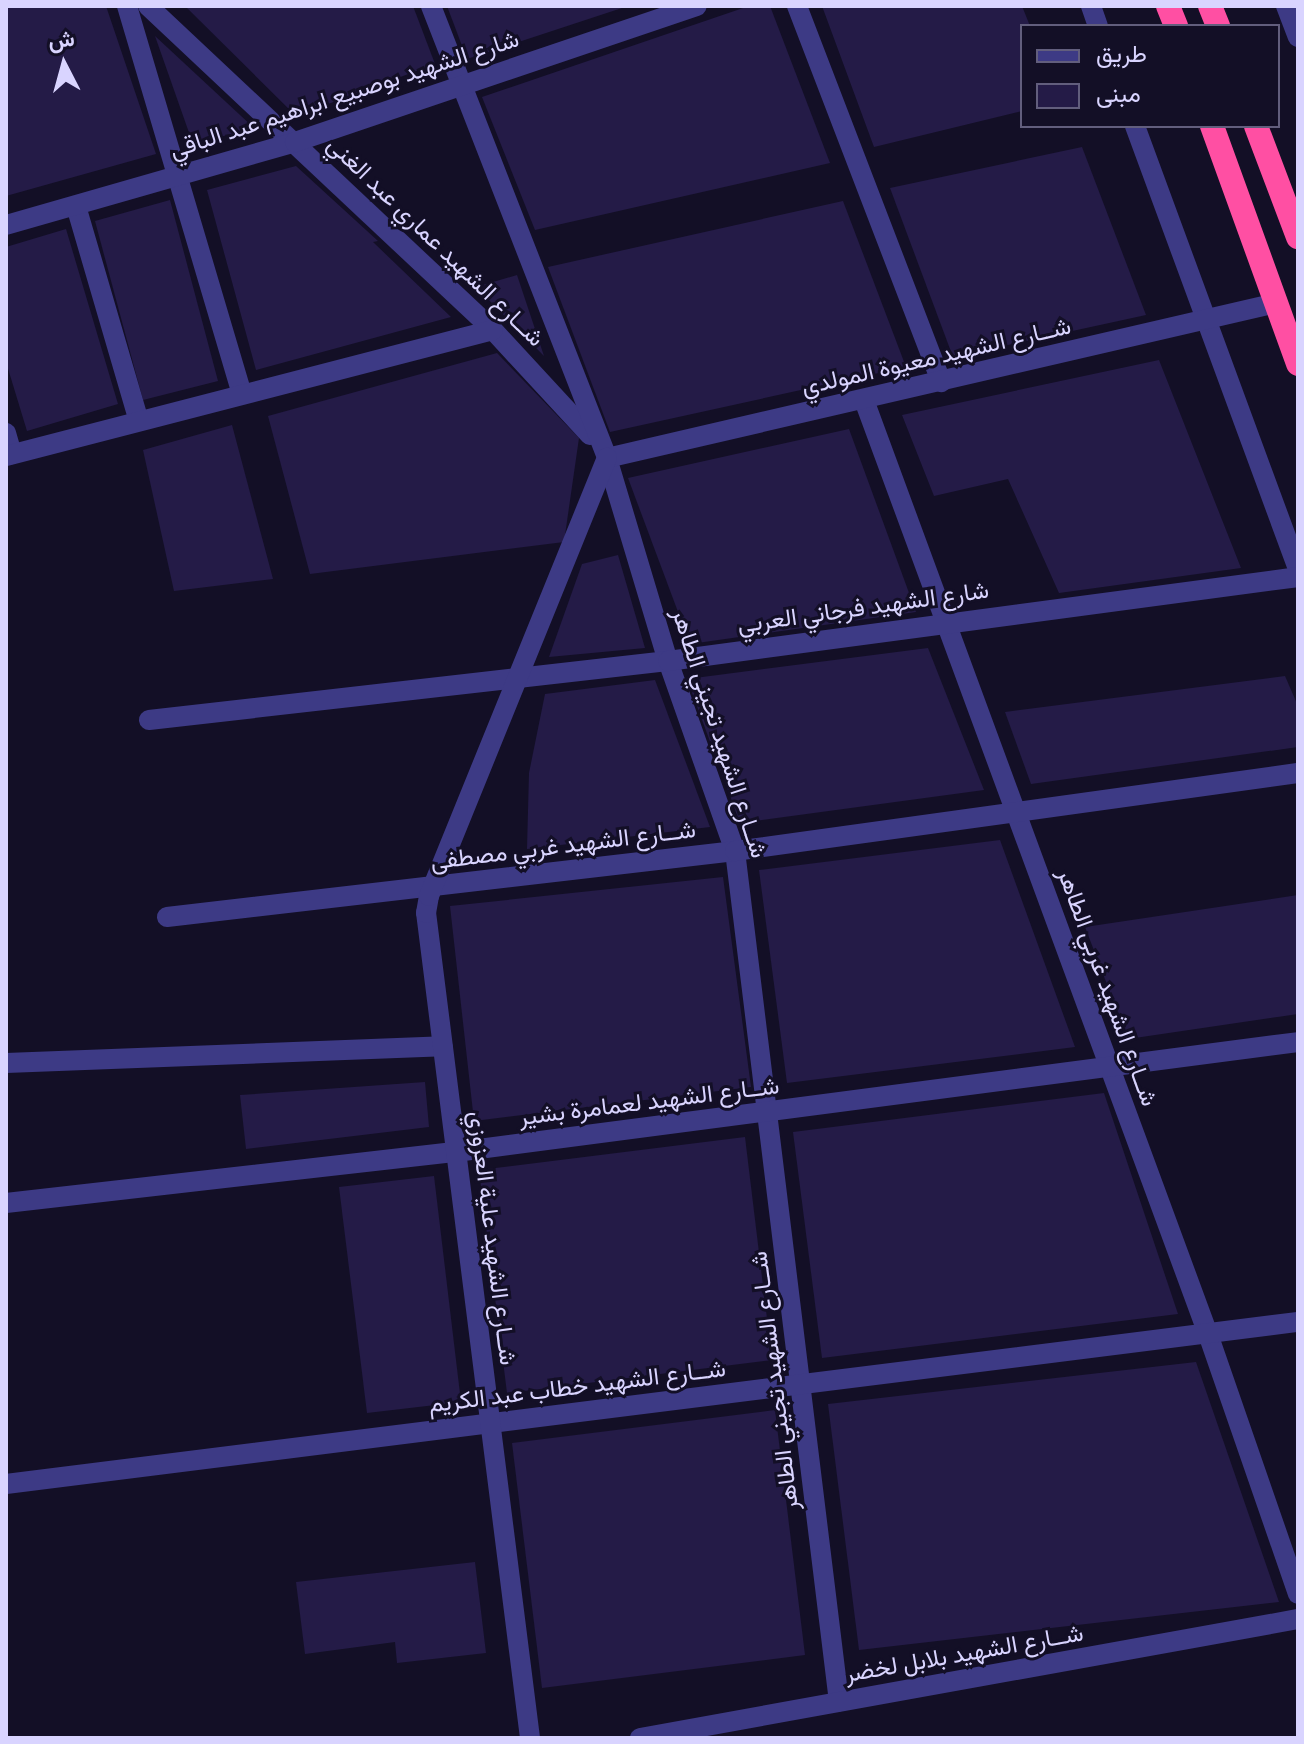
<!DOCTYPE html>
<html>
<head>
<meta charset="utf-8">
<style>
	body { margin:0 }
	#map { position:relative; width:1304px; height:1744px; overflow:hidden; background:#130f26; font-family:Cabin,Vazirmatn,sans-serif }
	div>[style] { position:absolute }
	.building>* { inset:0; background:#241b47 }
	.street>* { height:20px; margin:-10px; padding:0 10px; transform-origin:10px; border-radius:10px; background:#3d3a85 }
	.highway>* { height:24px; margin:-12px; padding:0 12px; transform-origin:12px; border-radius:12px; background:#ff4fa3 }
	span { translate:-50% -50%; white-space:nowrap; text-align:center; line-height:1.15; -webkit-text-stroke:6px #130f26; paint-order:stroke }
	.street-label { font-size:24px; color:#d9d4ff }
	.frame { position:absolute; inset:0; border:8px solid #d9d4ff; pointer-events:none }
	.legend { position:absolute; left:1020px; top:24px; width:260px; height:104px; box-sizing:border-box; background:#130f26; border:2px solid #625e7d; margin:0; padding:10px 14px; list-style:none; font-size:24px; color:#d9d4ff }
	.legend li { display:flex; align-items:center; gap:16px; height:40px }
	.legend b { width:40px; border:2px solid #625e7d }
	.north { position:absolute; left:24px; top:24px; width:80px; height:80px; -webkit-text-stroke:6px #130f26; paint-order:stroke; rotate:354deg; font-size:22px; font-weight:700; line-height:32px; text-align:center; color:#d9d4ff }
	.north::after { content:''; display:block; margin:auto; width:28px; height:36px; background:#d9d4ff; clip-path:polygon(50% 0,100% 100%,50% 72%,0 100%) }
</style>
</head>
<body>
<div id="map">
	<div class="building">
		<div style="clip-path:polygon(106px 6px,156px 154px,6px 196px,6px 7px)"></div>
		<div style="clip-path:polygon(185px 6px,413px 6px,435px 64px,296px 116px)"></div>
		<div style="clip-path:polygon(447px 6px,624px 6px,625px 7px,467px 59px)"></div>
		<div style="clip-path:polygon(749px 6px,770px 6px,830px 163px,535px 230px,482px 97px)"></div>
		<div style="clip-path:polygon(822px 6px,1022px 6px,1030px 26px,1022px 26px,1022px 111px,874px 147px)"></div>
		<div style="clip-path:polygon(155px 36px,254px 128px,193px 144px)"></div>
		<div style="clip-path:polygon(1082px 147px,1146px 315px,953px 357px,890px 188px)"></div>
		<div style="clip-path:polygon(296px 166px,378px 241px,373px 242px,451px 317px,256px 370px,207px 190px)"></div>
		<div style="clip-path:polygon(170px 200px,218px 381px,143px 400px,95px 221px)"></div>
		<div style="clip-path:polygon(843px 201px,906px 367px,610px 432px,548px 267px)"></div>
		<div style="clip-path:polygon(66px 229px,118px 404px,27px 431px,6px 362px,6px 247px)"></div>
		<div style="clip-path:polygon(517px 275px,544px 356px,476px 287px)"></div>
		<div style="clip-path:polygon(497px 353px,579px 438px,564px 542px,310px 574px,268px 416px)"></div>
		<div style="clip-path:polygon(1159px 360px,1241px 568px,1059px 593px,1008px 479px,934px 496px,902px 415px)"></div>
		<div style="clip-path:polygon(232px 425px,273px 579px,174px 591px,143px 450px)"></div>
		<div style="clip-path:polygon(849px 429px,916px 612px,690px 644px,628px 478px)"></div>
		<div style="clip-path:polygon(618px 555px,645px 648px,549px 657px,582px 564px)"></div>
		<div style="clip-path:polygon(928px 648px,984px 790px,740px 823px,687px 679px)"></div>
		<div style="clip-path:polygon(1285px 676px,1298px 706px,1298px 747px,1031px 784px,1005px 712px)"></div>
		<div style="clip-path:polygon(655px 680px,710px 827px,527px 849px,529px 773px,545px 694px)"></div>
		<div style="clip-path:polygon(1000px 840px,1075px 1047px,787px 1083px,759px 870px)"></div>
		<div style="clip-path:polygon(723px 877px,751px 1087px,474px 1121px,450px 906px)"></div>
		<div style="clip-path:polygon(1298px 895px,1298px 1014px,1128px 1039px,1085px 927px)"></div>
		<div style="clip-path:polygon(425px 1082px,429px 1127px,246px 1149px,240px 1095px)"></div>
		<div style="clip-path:polygon(1104px 1093px,1178px 1314px,822px 1358px,793px 1132px)"></div>
		<div style="clip-path:polygon(745px 1137px,772px 1360px,507px 1393px,479px 1170px)"></div>
		<div style="clip-path:polygon(434px 1176px,461px 1402px,367px 1413px,339px 1187px)"></div>
		<div style="clip-path:polygon(1196px 1362px,1279px 1602px,859px 1650px,828px 1404px)"></div>
		<div style="clip-path:polygon(775px 1410px,805px 1655px,542px 1688px,512px 1443px)"></div>
		<div style="clip-path:polygon(475px 1562px,486px 1653px,397px 1663px,395px 1642px,305px 1654px,296px 1582px)"></div>
	</div>
	<div class="street">
		<div style="left:127px;top:6px;width:404px;rotate:73.5deg"></div>
		<div style="left:148px;top:6px;width:473px;rotate:43.2deg"></div>
		<div style="left:493px;top:330px;width:143px;rotate:47.3deg"></div>
		<div style="left:431px;top:6px;width:485px;rotate:68.7deg"></div>
		<div style="left:607px;top:458px;width:212px;rotate:73.3deg"></div>
		<div style="left:668px;top:661px;width:201px;rotate:70.6deg"></div>
		<div style="left:735px;top:851px;width:857px;rotate:83.03deg"></div>
		<div style="left:797px;top:6px;width:403px;rotate:69deg"></div>
		<div style="left:1091px;top:6px;width:21px;rotate:71deg"></div>
		<div style="left:1286px;top:6px;width:33px;rotate:69deg"></div>
		<div style="left:1135px;top:126px;width:473px;rotate:69.8deg"></div>
		<div style="left:76px;top:206px;width:224px;rotate:73.7deg"></div>
		<div style="left:6px;top:225px;width:301px;rotate:-16deg"></div>
		<div style="left:295px;top:142px;width:424px;rotate:-18.7deg"></div>
		<div style="left:864px;top:400px;width:995px;rotate:69.78deg"></div>
		<div style="left:1208px;top:1334px;width:275px;rotate:70.9deg"></div>
		<div style="left:6px;top:433px;width:22px;rotate:74deg"></div>
		<div style="left:6px;top:456px;width:503px;rotate:-14.51deg"></div>
		<div style="left:607px;top:458px;width:687px;rotate:-13.04deg"></div>
		<div style="left:149px;top:720px;width:522px;rotate:-6.49deg"></div>
		<div style="left:668px;top:661px;width:636px;rotate:-7.59deg"></div>
		<div style="left:167px;top:917px;width:572px;rotate:-6.63deg"></div>
		<div style="left:735px;top:851px;width:568px;rotate:-7.89deg"></div>
		<div style="left:6px;top:1063px;width:437px;rotate:-2.2deg"></div>
		<div style="left:6px;top:1203px;width:453px;rotate:-6.5deg"></div>
		<div style="left:456px;top:1152px;width:849px;rotate:-7.44deg"></div>
		<div style="left:6px;top:1484px;width:1302px;rotate:-7.15deg"></div>
		<div style="left:530px;top:1738px;width:832px;rotate:-97.18deg"></div>
		<div style="left:426px;top:913px;width:17px;rotate:-80deg"></div>
		<div style="left:429px;top:896px;width:473px;rotate:-67.9deg"></div>
		<div style="left:640px;top:1738px;width:669px;rotate:-10.25deg"></div>
	</div>
	<div class="highway">
		<div style="left:1168px;top:6px;width:22px;rotate:68deg"></div>
		<div style="left:1210px;top:6px;width:22px;rotate:68deg"></div>
		<div style="left:1212px;top:126px;width:253px;rotate:70.1deg"></div>
		<div style="left:1256px;top:126px;width:119px;rotate:69.3deg"></div>
	</div>
	<div class="street-label">
		<span style="left:344px;top:94px;rotate:-18deg">شارع الشهيد بوصبيع ابراهيم عبد الباقي</span>
		<span style="left:436px;top:241px;rotate:44deg">شــارع الشهيد عماري عبد الغني</span>
		<span style="left:936px;top:356px;rotate:-13deg">شــارع الشهيد معيوة المولدي</span>
		<span style="left:863px;top:607px;rotate:-8deg">شارع الشهيد فرجاني العربي</span>
		<span style="left:720px;top:733px;rotate:72deg">شــارع الشهيد تجيني الطاهر</span>
		<span style="left:563px;top:845px;rotate:-7deg">شــارع الشهيد غربي مصطفى</span>
		<span style="left:1108px;top:987px;rotate:70deg">شــارع الشهيد غربي الطاهر</span>
		<span style="left:649px;top:1101px;rotate:-7deg">شــارع الشهيد لعمامرة بشير</span>
		<span style="left:493px;top:1238px;rotate:83deg">شــارع الشهيد علية العزوزي</span>
		<span style="left:774px;top:1381px;rotate:-97deg">شــارع الشهيد تجيني الطاهر</span>
		<span style="left:577px;top:1386px;rotate:-7deg">شــارع الشهيد خطاب عبد الكريم</span>
		<span style="left:964px;top:1653px;rotate:-10deg">شــارع الشهيد بلابل لخضر</span>
	</div>
	<div class="frame"></div>
	<ul class="legend">
	<li><b style="height:10px;background:#3d3a85"></b>طريق</li>
	<li><b style="height:22px;background:#241b47"></b>مبنى</li>
	</ul>
	<div class="north">ش</div>
</div>
</body>
</html>
